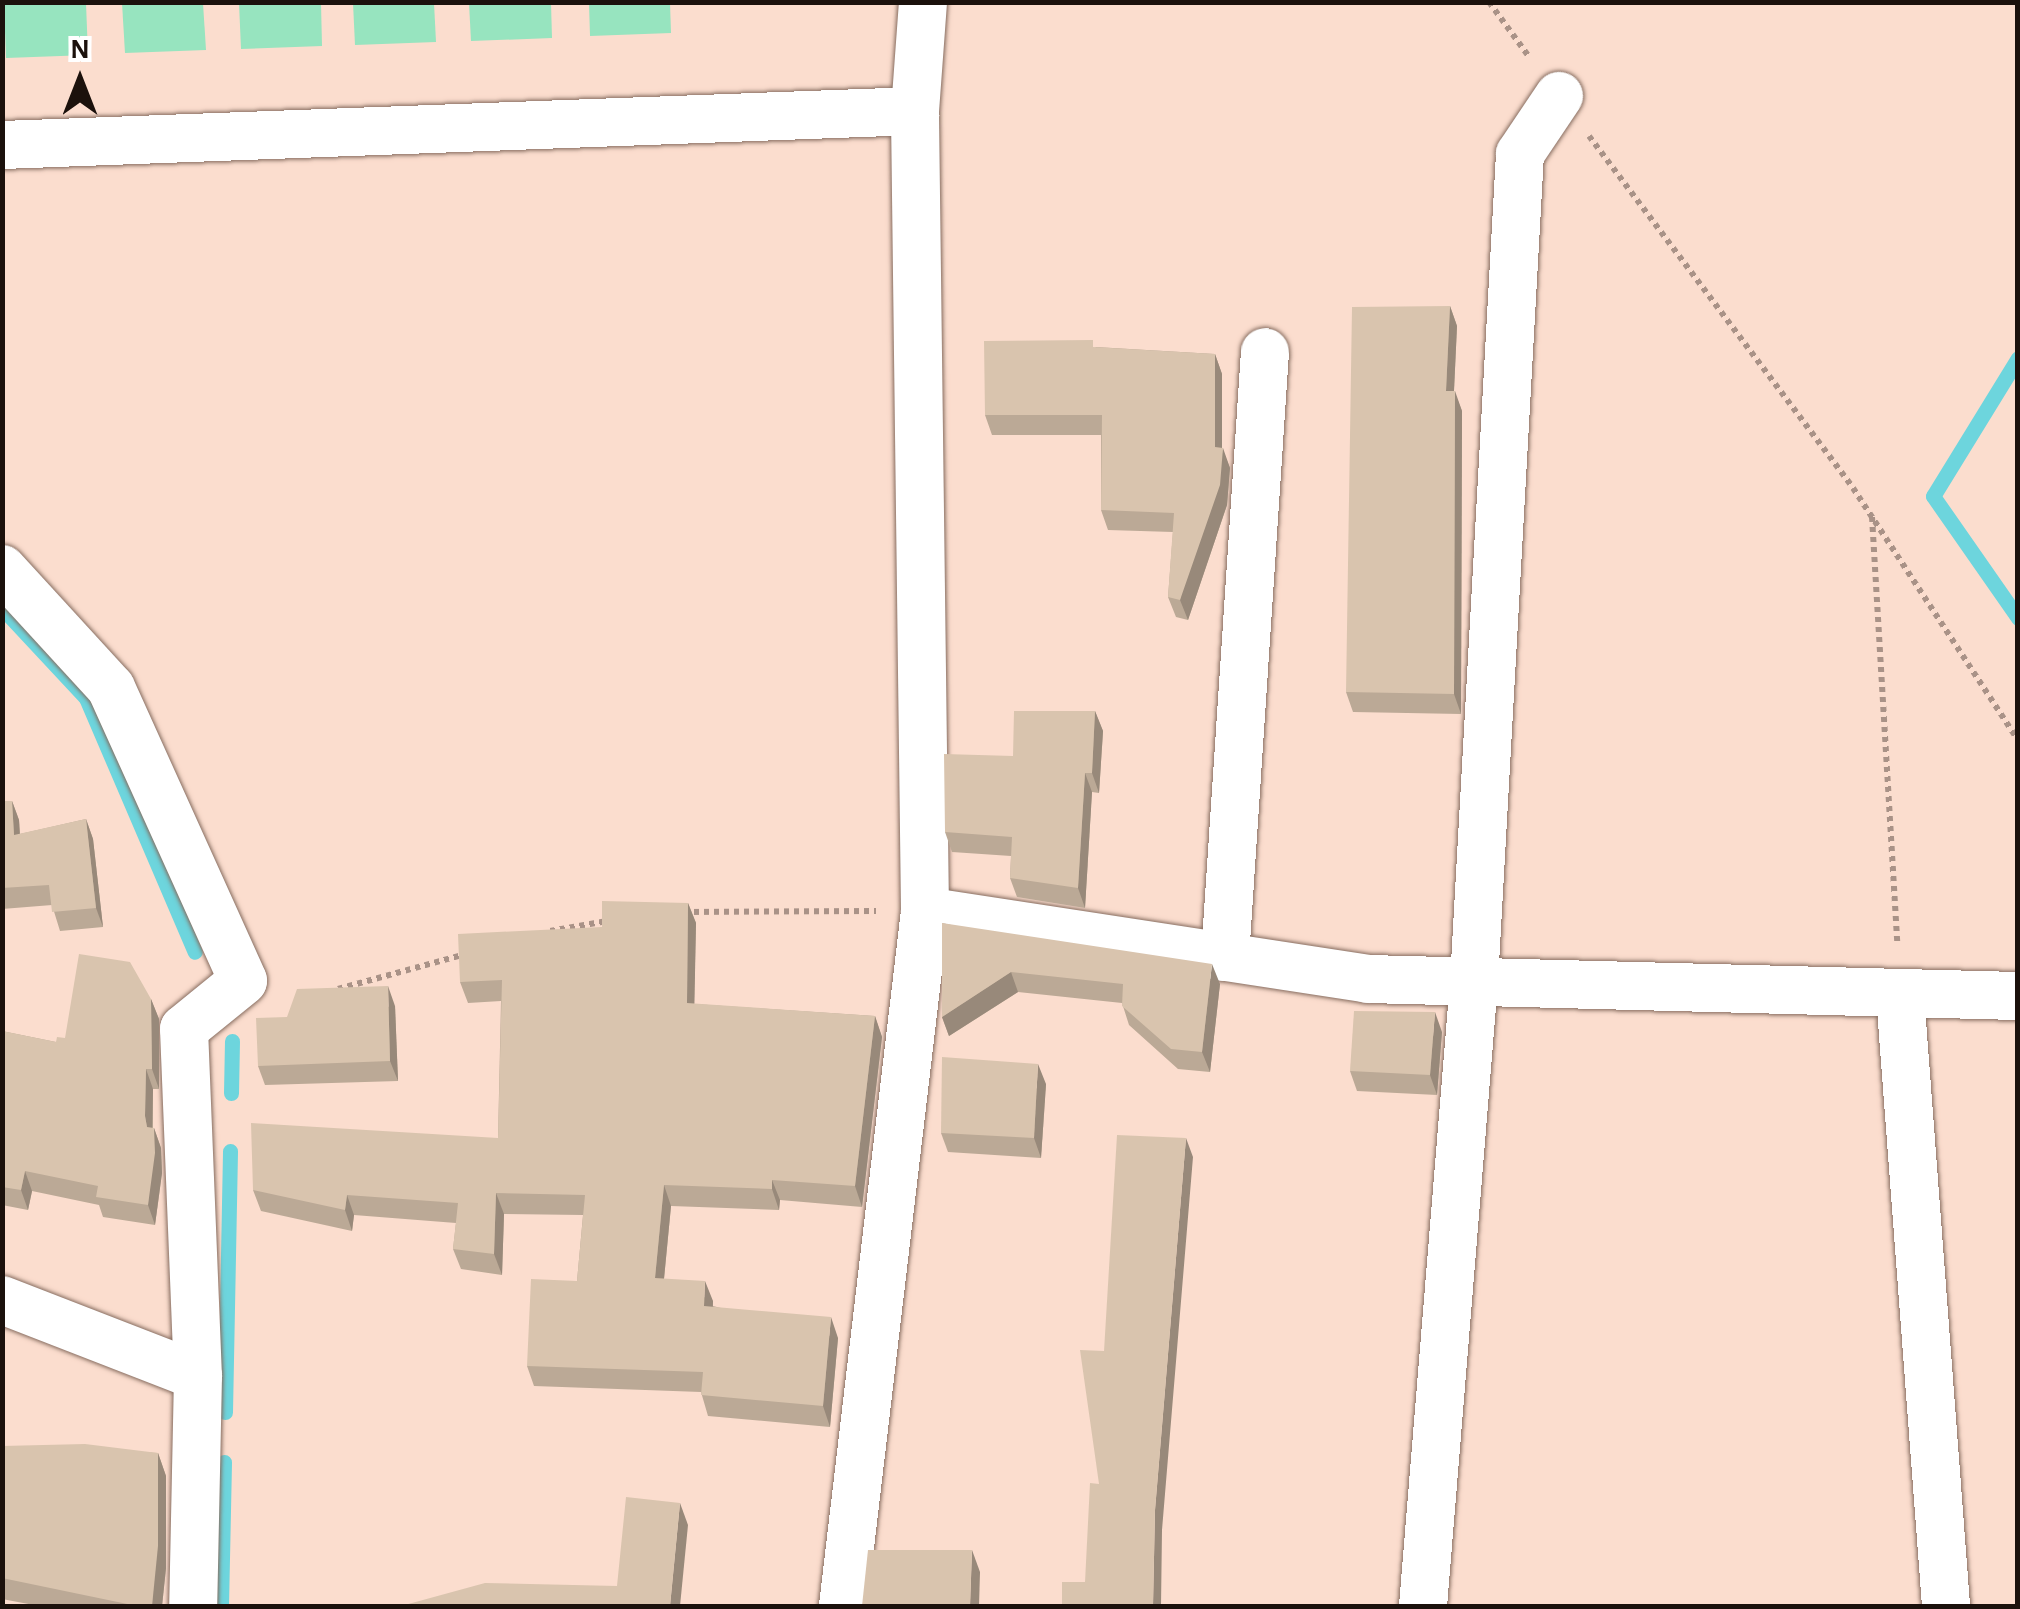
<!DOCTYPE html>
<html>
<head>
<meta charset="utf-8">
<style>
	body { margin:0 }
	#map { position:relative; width:2020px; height:1609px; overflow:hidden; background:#fbddce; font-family:"Alegreya Sans",sans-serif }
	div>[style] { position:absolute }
	.green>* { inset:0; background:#97e4bf }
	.stream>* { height:15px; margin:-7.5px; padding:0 7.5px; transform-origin:7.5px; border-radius:7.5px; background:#6dd5dd }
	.path>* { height:6px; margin-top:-3px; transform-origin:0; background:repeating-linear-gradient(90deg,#a99287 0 5px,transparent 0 10px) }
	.roads { filter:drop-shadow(0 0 2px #876d60) drop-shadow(0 0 2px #876d60) }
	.minor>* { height:48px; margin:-24px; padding:0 24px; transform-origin:24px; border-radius:24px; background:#fff }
	.wall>* { inset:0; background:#bba996 }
	.shaded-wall>* { inset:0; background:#98897a }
	.building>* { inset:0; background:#d9c4ae }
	span { translate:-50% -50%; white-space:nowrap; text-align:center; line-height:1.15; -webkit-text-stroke:9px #fff; paint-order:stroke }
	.frame { position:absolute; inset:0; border:5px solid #1b110c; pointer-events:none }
	.north { position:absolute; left:30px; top:30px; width:100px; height:100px; -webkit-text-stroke:8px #fff; paint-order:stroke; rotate:0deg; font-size:28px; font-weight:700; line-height:40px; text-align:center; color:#1b110c }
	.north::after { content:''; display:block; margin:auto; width:35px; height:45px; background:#1b110c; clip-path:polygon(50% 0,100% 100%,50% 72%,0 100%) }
</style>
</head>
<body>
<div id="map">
	<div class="green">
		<div style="clip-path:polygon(4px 3px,86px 3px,88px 55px,6px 58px)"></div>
		<div style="clip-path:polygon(122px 3px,203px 3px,206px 50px,125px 53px)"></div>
		<div style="clip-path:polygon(239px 3px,321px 3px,322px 46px,241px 49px)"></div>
		<div style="clip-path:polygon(353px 3px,434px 3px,436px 42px,355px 45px)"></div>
		<div style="clip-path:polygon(469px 3px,551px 3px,552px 38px,471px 41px)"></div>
		<div style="clip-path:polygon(589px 3px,670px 3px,671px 33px,590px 36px)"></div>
	</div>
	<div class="stream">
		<div style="left:2018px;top:358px;width:162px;rotate:121.6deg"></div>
		<div style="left:1933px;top:496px;width:149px;rotate:55.1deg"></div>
		<div style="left:2px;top:608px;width:123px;rotate:47deg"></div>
		<div style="left:86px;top:698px;width:276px;rotate:66.8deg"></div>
		<div style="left:231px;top:1093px;width:52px;rotate:-88.9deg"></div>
		<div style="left:225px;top:1412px;width:261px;rotate:-88.9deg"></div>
		<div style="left:221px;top:1606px;width:144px;rotate:-88.8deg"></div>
	</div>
	<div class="path">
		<div style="left:1489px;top:2px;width:69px;rotate:53.8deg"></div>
		<div style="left:1589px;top:136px;width:440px;rotate:53.1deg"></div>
		<div style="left:1853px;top:488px;width:301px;rotate:56.8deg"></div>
		<div style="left:1872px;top:517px;width:428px;rotate:86.6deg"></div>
		<div style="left:684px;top:912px;width:192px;rotate:-0.3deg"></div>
		<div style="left:550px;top:931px;width:58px;rotate:-10deg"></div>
		<div style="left:338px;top:989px;width:133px;rotate:-15.3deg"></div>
	</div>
	<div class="roads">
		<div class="minor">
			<div style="left:2px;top:145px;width:914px;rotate:-2.13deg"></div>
			<div style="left:2px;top:569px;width:161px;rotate:47.5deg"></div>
			<div style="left:111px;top:688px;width:321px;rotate:65.7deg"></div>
			<div style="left:243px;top:981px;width:76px;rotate:140.9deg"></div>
			<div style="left:184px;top:1029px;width:347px;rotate:87.7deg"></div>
			<div style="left:198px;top:1376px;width:230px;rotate:91.2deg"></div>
			<div style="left:925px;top:911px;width:448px;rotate:8.7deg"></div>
			<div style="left:1368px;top:979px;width:650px;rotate:1.5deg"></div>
			<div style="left:1225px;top:957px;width:606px;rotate:-86.22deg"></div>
			<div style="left:1900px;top:995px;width:613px;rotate:85.69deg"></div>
			<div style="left:2px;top:1300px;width:210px;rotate:21.2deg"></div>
			<div style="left:843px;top:1606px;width:700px;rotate:-83.27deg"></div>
			<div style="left:925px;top:911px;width:800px;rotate:-90.72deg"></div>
			<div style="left:915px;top:111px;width:109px;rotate:-85.8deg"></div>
			<div style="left:1423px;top:1606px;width:626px;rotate:-85.33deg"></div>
			<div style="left:1474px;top:982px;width:829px;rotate:-86.82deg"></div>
			<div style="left:1520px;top:154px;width:70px;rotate:-56.1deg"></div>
		</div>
	</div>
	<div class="wall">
		<div style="clip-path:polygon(1450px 306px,1457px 326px,1454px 391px,1462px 411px,1461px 714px,1353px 712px,1346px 692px)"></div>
		<div style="clip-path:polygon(1096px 347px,1215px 354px,1222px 374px,1222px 448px,1230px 468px,1227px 505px,1188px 620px,1176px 617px,1168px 597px,1173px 532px,1108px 530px,1101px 510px,1101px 435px,992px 435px,985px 415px)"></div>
		<div style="clip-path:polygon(1095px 711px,1103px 731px,1099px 793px,1092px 792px,1085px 908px,1017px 897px,1010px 878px,1011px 856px,952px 852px,945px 832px,1013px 756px)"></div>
		<div style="clip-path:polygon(2px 801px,12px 801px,19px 820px,20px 834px,86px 819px,93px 839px,103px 927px,60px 931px,52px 905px,2px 909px)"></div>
		<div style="clip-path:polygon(688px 903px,696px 923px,694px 1004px,875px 1016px,882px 1037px,862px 1207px,780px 1200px,779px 1210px,671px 1206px,664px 1279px,713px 1301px,713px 1306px,838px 1338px,830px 1427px,708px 1416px,701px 1392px,534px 1386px,527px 1366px,577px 1281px,583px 1215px,504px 1214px,502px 1275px,461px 1269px,453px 1249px,456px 1223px,354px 1215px,352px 1231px,261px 1211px,253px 1190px,498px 1138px,501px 1001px,468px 1003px,460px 982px,602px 927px)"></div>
		<div style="clip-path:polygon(942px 923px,1220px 984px,1210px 1072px,1178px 1069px,1129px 1025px,1122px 1003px,1018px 992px,949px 1036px,942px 1017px)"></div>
		<div style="clip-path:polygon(151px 999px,159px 1019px,159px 1089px,153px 1089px,153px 1128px,154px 1128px,161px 1148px,162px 1173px,155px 1225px,103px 1217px,99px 1205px,32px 1191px,28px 1210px,2px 1205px,2px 1031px,56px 1042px)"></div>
		<div style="clip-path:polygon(395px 1006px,398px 1081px,265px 1085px,258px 1066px,287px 1017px)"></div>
		<div style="clip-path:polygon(1442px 1032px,1437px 1095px,1357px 1091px,1350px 1071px)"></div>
		<div style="clip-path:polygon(1046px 1084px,1041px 1158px,948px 1152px,941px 1133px)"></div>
		<div style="clip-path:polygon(2px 1446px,158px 1453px,166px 1476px,166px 1568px,162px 1606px,39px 1606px,2px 1599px)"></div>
	</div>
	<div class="shaded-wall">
		<div style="clip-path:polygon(1450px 306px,1457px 326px,1453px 411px,1446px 391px)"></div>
		<div style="clip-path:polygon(1215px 354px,1222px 374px,1222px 454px,1223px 448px,1230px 468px,1227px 505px,1188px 620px,1180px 600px,1215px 447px)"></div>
		<div style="clip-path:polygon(1455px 391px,1462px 411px,1461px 714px,1454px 694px)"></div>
		<div style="clip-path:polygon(1095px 711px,1103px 731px,1099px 793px,1092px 773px)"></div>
		<div style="clip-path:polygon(1085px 773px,1092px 792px,1085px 908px,1078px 888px)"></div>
		<div style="clip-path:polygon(12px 801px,19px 820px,21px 855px,14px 835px)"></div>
		<div style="clip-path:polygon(86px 819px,93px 839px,103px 927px,96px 908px)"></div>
		<div style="clip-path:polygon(688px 903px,696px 923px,694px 1024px,687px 1003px)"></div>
		<div style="clip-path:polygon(1212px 964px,1220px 984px,1210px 1072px,1202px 1052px)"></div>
		<div style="clip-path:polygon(1011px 972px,1018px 992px,949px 1036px,942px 1017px)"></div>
		<div style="clip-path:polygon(388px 986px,395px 1006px,398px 1081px,390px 1061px)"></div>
		<div style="clip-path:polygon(151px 999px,159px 1019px,159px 1089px,152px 1069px)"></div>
		<div style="clip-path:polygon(1435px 1012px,1442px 1032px,1437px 1095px,1430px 1075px)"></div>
		<div style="clip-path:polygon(875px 1016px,882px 1037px,862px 1207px,855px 1186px)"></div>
		<div style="clip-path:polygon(1038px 1064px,1046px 1084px,1041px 1158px,1034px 1138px)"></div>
		<div style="clip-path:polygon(146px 1069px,153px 1089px,152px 1135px,147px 1127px,145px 1116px)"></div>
		<div style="clip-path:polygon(154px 1128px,161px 1148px,162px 1173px,155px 1225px,148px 1205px)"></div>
		<div style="clip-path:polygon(1186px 1138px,1193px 1157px,1162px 1530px,1161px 1606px,1153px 1606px,1155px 1510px)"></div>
		<div style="clip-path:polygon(25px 1171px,32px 1191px,28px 1210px,21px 1190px)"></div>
		<div style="clip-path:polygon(772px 1180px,780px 1200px,779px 1210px,772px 1189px)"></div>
		<div style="clip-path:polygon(664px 1185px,671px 1206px,662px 1299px,655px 1278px)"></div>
		<div style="clip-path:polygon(496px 1193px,504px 1214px,502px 1275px,494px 1254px)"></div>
		<div style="clip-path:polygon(347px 1195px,354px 1215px,352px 1231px,345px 1210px)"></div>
		<div style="clip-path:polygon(705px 1281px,713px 1301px,712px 1326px,704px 1306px)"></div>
		<div style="clip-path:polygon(831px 1317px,838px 1338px,830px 1427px,823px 1406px)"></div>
		<div style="clip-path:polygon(158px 1453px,166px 1476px,166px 1568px,162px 1606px,152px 1606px)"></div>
		<div style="clip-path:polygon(680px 1503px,688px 1525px,680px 1606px,670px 1606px)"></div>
		<div style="clip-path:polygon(972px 1550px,980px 1572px,979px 1606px,970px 1606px)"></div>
	</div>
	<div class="building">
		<div style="clip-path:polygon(1450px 306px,1446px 391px,1455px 391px,1454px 694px,1346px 692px,1352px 307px)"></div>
		<div style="clip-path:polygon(1093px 340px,1093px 347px,1215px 354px,1215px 447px,1223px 448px,1220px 485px,1180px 600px,1168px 597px,1174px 513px,1101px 510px,1102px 415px,985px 415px,984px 341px)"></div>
		<div style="clip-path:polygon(1014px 711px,1095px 711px,1092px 773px,1085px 773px,1078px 888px,1010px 878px,1012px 837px,945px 832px,944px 754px,1013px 756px)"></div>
		<div style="clip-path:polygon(2px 801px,12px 801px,14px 835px,86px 819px,96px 908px,52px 912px,49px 885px,2px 888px)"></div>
		<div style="clip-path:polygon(602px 901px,688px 903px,687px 1003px,875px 1016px,855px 1186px,772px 1180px,772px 1189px,664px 1185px,655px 1278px,705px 1281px,704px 1306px,831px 1317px,823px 1406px,701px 1395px,703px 1372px,527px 1366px,531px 1279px,577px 1281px,585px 1195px,496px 1193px,494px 1254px,453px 1249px,458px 1203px,347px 1195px,345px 1210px,253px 1190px,251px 1123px,498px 1138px,502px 980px,460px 982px,458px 934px,602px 927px)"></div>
		<div style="clip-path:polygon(942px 923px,1212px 964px,1202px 1052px,1171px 1049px,1122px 1006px,1123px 984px,1011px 972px,942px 1017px)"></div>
		<div style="clip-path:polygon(79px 954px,130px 962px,151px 999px,152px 1069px,146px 1069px,145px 1116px,147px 1127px,154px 1128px,155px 1153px,148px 1205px,96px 1197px,98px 1186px,25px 1171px,21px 1190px,2px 1187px,2px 1031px,56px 1042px,57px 1037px,65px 1038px)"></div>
		<div style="clip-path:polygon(388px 986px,390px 1061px,258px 1066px,256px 1018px,287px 1017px,297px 989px)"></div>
		<div style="clip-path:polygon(1354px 1011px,1435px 1012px,1430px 1075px,1350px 1071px)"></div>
		<div style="clip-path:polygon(942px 1057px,1038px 1064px,1034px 1138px,941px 1133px)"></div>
		<div style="clip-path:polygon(1117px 1135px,1186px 1138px,1155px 1510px,1153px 1606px,1062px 1606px,1062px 1582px,1085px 1582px,1090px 1483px,1099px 1484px,1080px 1350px,1104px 1351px)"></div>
		<div style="clip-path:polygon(85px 1444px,158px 1453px,158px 1546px,152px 1606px,137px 1606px,2px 1578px,2px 1446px)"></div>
		<div style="clip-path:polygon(626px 1497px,680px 1503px,670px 1606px,401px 1606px,485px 1583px,617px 1586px)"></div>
		<div style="clip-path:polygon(868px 1550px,972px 1550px,970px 1606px,862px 1606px)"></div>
	</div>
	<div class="frame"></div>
	<div class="north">N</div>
</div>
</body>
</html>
